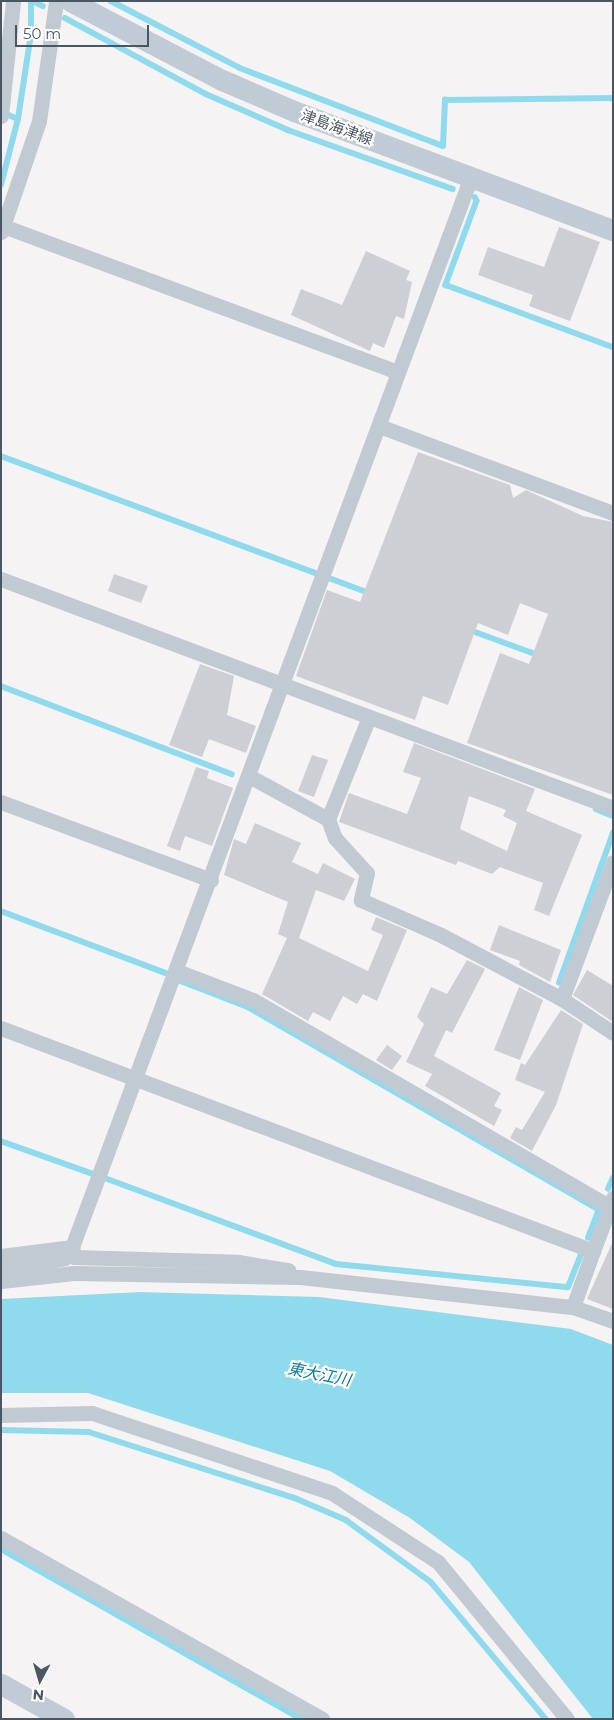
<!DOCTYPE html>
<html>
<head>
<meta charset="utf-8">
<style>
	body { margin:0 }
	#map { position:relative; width:614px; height:1720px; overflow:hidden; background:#f5f3f3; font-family:Montserrat,"Noto Sans JP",sans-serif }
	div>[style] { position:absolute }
	.water>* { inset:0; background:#90daee }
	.stream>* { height:5.5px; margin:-2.75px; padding:0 2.75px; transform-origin:2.75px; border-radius:2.75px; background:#90daee }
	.building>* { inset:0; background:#cdcfd5 }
	.street>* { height:15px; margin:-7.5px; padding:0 7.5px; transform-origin:7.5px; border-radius:7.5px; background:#c1cad2 }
	.secondary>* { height:21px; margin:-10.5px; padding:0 10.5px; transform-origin:10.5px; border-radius:10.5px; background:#c1cbd6 }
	span { translate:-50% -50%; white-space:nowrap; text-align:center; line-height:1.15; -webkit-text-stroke:4.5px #fff; paint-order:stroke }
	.street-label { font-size:15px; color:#4a5661 }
	.water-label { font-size:16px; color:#0c7c9b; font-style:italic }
	.frame { position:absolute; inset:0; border:2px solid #4a5661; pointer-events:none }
	.north { position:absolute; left:15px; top:1655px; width:50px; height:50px; -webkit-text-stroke:4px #fff; paint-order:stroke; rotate:186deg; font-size:14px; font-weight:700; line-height:20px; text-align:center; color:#4a5661 }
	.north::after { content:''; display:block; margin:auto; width:18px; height:22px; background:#4a5661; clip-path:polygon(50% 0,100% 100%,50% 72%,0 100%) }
	.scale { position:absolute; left:15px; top:25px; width:134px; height:22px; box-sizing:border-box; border:2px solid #4a5661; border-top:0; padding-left:6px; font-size:15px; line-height:18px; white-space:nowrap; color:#4a5661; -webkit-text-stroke:4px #fff; paint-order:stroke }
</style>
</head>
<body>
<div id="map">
	<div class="water">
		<div style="clip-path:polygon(140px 1292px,319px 1297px,571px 1329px,613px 1345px,613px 1719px,593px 1719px,469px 1562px,410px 1518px,330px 1471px,88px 1393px,1px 1393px,1px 1299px)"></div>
	</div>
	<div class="stream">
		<div style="left:33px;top:1px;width:11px;rotate:27deg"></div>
		<div style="left:111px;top:1px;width:145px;rotate:27.4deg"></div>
		<div style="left:240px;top:68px;width:217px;rotate:21deg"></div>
		<div style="left:443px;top:146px;width:46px;rotate:-87.5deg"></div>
		<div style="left:445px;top:100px;width:168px;rotate:-0.7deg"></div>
		<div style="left:65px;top:18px;width:160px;rotate:28.3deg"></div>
		<div style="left:206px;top:94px;width:90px;rotate:23.7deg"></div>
		<div style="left:288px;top:130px;width:175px;rotate:19.7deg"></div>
		<div style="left:9px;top:115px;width:10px;rotate:24deg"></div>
		<div style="left:1px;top:185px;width:68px;rotate:-75.6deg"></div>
		<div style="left:18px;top:119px;width:86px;rotate:-81.3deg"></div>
		<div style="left:31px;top:34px;width:33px;rotate:-90deg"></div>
		<div style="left:475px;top:197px;width:4px;rotate:63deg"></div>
		<div style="left:477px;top:201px;width:90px;rotate:110.3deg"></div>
		<div style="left:446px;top:285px;width:178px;rotate:20.4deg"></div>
		<div style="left:1px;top:456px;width:394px;rotate:20.4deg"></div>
		<div style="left:470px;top:630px;width:72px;rotate:20.2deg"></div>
		<div style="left:1px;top:686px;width:247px;rotate:20.9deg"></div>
		<div style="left:596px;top:809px;width:18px;rotate:22deg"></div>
		<div style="left:1px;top:911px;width:176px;rotate:20.6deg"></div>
		<div style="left:181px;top:981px;width:72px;rotate:21.2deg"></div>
		<div style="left:248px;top:1007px;width:405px;rotate:30deg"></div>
		<div style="left:559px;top:983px;width:159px;rotate:-70.2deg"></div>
		<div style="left:1px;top:1141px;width:98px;rotate:19.7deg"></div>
		<div style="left:105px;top:1178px;width:246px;rotate:20.4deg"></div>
		<div style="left:336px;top:1264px;width:233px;rotate:5.7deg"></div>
		<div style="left:568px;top:1287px;width:35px;rotate:-68deg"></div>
		<div style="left:608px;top:1189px;width:12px;rotate:-66deg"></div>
		<div style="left:588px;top:1238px;width:31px;rotate:-69deg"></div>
		<div style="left:1px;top:1430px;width:88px;rotate:1.3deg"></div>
		<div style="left:89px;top:1432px;width:216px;rotate:17.8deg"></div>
		<div style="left:295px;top:1498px;width:56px;rotate:23.3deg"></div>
		<div style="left:346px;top:1520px;width:105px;rotate:36.1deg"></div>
		<div style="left:431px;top:1582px;width:179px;rotate:50deg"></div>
		<div style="left:1px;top:1549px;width:346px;rotate:29.5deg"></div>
	</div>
	<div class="building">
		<div style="clip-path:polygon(559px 227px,600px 242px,570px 321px,529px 306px,533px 295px,478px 275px,488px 247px,544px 267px)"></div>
		<div style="clip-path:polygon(366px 251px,410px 271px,406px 280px,412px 282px,404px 319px,396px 316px,384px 348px,373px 343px,370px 351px,291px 315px,301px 289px,342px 305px)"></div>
		<div style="clip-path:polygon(418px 452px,510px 485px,513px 498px,526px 490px,583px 516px,613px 522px,613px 795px,467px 743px,500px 653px,529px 664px,548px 614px,520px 603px,508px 635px,478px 623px,448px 705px,423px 696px,415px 720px,296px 676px,327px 590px,360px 602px)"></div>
		<div style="clip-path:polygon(114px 574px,148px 586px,141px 603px,108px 591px)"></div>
		<div style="clip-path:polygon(200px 664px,234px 676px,227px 715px,256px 726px,246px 753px,209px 739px,202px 757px,169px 745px)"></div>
		<div style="clip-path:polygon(evenodd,414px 743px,535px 789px,526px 811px,582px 835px,549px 916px,534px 910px,543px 883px,500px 867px,492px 874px,458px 861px,456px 865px,339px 822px,349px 793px,407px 814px,421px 778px,403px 772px,414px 743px,469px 796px,506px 810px,503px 816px,517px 823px,507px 851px,460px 829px,469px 796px)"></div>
		<div style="clip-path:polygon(312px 755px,328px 760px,314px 797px,298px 791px)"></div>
		<div style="clip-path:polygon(196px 767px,209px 771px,207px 778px,233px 788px,212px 846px,185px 836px,180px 851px,167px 846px)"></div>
		<div style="clip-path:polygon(255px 823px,301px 843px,292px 862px,318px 874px,323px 863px,355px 879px,344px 901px,316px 890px,299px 938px,368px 971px,383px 935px,371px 930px,376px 917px,407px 930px,377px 1001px,363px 994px,357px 1004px,343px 996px,330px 1021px,313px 1012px,308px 1021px,262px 994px,287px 938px,278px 934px,288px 902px,224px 875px,234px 839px,246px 844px)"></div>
		<div style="clip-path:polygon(499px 925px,561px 950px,550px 982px,519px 965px,520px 961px,490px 950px)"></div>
		<div style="clip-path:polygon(467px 960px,485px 969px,452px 1033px,446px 1030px,434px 1056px,501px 1093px,494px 1106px,502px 1110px,494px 1126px,425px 1086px,432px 1074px,406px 1062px,424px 1024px,417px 1017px,431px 987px,447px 994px)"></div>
		<div style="clip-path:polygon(587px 970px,613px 986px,613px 1022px,573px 995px)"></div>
		<div style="clip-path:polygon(519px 987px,543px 1000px,520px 1060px,494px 1050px)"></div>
		<div style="clip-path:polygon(561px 1010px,583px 1024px,556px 1105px,532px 1151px,510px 1138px,516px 1127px,522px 1130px,545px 1092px,515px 1080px,521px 1063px,525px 1065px)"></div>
		<div style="clip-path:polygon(387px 1045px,402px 1056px,392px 1070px,376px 1060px)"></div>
		<div style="clip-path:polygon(613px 1241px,613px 1309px,587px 1299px)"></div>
	</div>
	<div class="street">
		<div style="left:1px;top:116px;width:116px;rotate:-84deg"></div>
		<div style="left:3px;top:226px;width:421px;rotate:20.3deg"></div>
		<div style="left:1px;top:232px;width:117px;rotate:-71.1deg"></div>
		<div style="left:39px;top:121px;width:121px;rotate:-81.9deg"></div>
		<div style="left:379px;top:426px;width:250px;rotate:20.4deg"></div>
		<div style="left:1px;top:579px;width:653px;rotate:20.51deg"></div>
		<div style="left:249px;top:776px;width:90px;rotate:28.6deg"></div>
		<div style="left:328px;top:819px;width:110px;rotate:-68.1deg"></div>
		<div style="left:1px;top:802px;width:224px;rotate:20.4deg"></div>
		<div style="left:328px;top:819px;width:20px;rotate:70deg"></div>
		<div style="left:335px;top:838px;width:47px;rotate:47.6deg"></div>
		<div style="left:367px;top:873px;width:28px;rotate:103deg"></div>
		<div style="left:361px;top:900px;width:87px;rotate:23.6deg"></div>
		<div style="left:441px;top:935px;width:137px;rotate:27.9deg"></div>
		<div style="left:562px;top:999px;width:61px;rotate:33.7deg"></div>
		<div style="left:177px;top:971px;width:81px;rotate:20.9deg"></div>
		<div style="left:253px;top:1000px;width:413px;rotate:30.1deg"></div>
		<div style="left:562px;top:999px;width:146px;rotate:-69.6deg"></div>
		<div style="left:1px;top:1028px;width:633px;rotate:20.64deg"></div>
		<div style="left:593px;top:1251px;width:57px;rotate:-69.3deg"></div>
		<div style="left:72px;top:1247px;width:10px;rotate:79deg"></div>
		<div style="left:74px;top:1257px;width:164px;rotate:1.7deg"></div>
		<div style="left:238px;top:1262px;width:51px;rotate:9.1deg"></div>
		<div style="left:593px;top:1251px;width:59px;rotate:109.7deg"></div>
		<div style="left:573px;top:1307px;width:42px;rotate:19.3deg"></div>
		<div style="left:1px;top:1256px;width:72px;rotate:-7.2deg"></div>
		<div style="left:72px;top:1247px;width:1142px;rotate:-69.55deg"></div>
		<div style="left:1px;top:1271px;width:65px;rotate:-11.5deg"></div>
		<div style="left:1px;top:1281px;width:73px;rotate:-6.3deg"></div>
		<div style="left:74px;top:1273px;width:226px;rotate:1deg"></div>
		<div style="left:300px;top:1277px;width:275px;rotate:6.3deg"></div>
		<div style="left:1px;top:1415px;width:91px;rotate:-1.3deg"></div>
		<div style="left:92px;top:1413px;width:253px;rotate:18.4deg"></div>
		<div style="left:332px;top:1493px;width:126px;rotate:33.1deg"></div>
		<div style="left:438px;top:1562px;width:203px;rotate:50.6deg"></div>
		<div style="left:1px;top:1538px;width:369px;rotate:29.4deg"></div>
	</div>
	<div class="secondary">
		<div style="left:70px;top:1px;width:171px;rotate:27.5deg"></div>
		<div style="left:222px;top:80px;width:78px;rotate:23.3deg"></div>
		<div style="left:294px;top:111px;width:340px;rotate:20.5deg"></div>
		<div style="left:1px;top:1684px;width:72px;rotate:29.1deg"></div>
	</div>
	<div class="street-label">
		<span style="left:337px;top:127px;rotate:20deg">津島海津線</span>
	</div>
	<div class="water-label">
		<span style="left:319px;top:1375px;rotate:11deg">東大江川</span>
	</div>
	<div class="frame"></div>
	<div class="north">N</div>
	<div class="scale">50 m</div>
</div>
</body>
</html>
